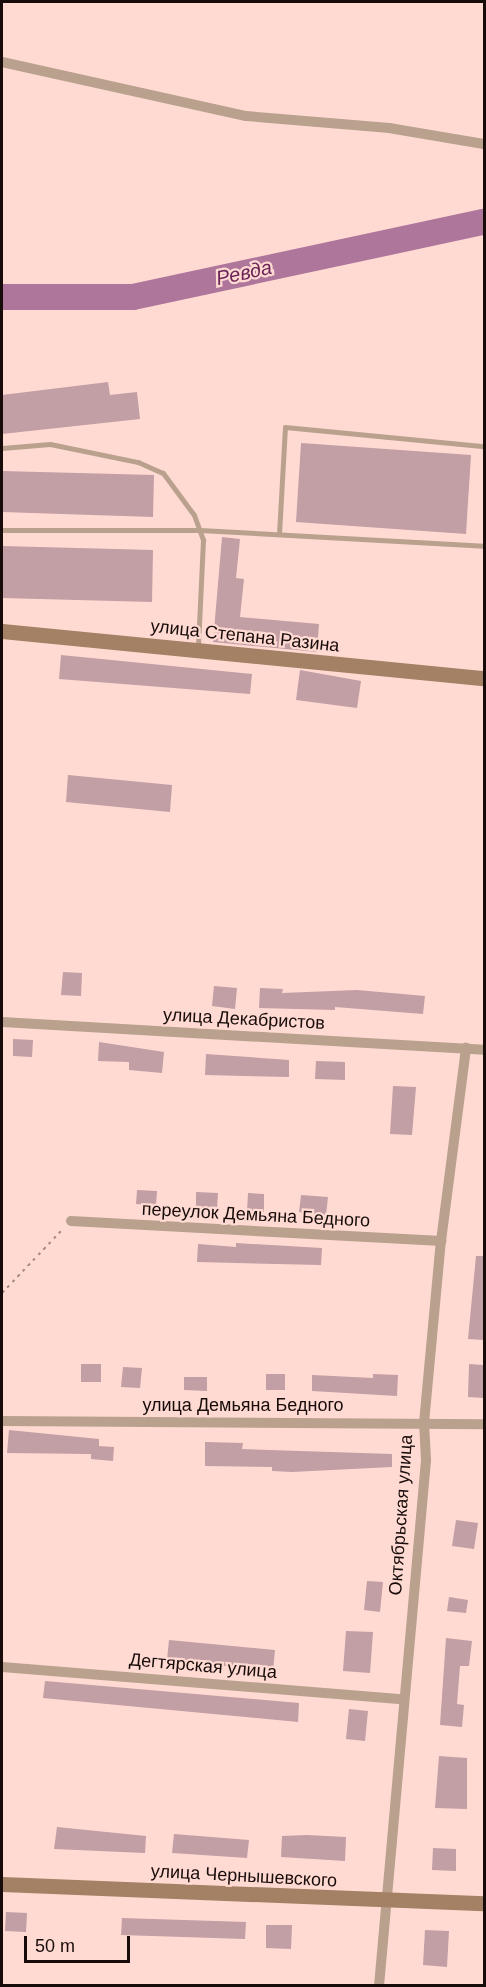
<!DOCTYPE html>
<html>
<head>
<meta charset="utf-8">
<style>
	body { margin:0 }
	#map { position:relative; width:486px; height:1987px; overflow:hidden; background:#ffdad2; font-family:Helvetica,sans-serif }
	div>[style] { position:absolute }
	.river>* { height:26px; margin:-13px; padding:0 13px; transform-origin:13px; border-radius:13px; background:#af769c }
	.building>* { inset:0; background:#c29ea5 }
	.path>* { height:2px; margin-top:-1px; transform-origin:0; background:repeating-linear-gradient(90deg,#a88c86 0 3px,transparent 0 7.5px) }
	.lane>* { height:5px; margin:-2.5px; padding:0 2.5px; transform-origin:2.5px; border-radius:2.5px; background:#baa18e }
	.street>* { height:10px; margin:-5px; padding:0 5px; transform-origin:5px; border-radius:5px; background:#baa18e }
	.secondary>* { height:15px; margin:-7.5px; padding:0 7.5px; transform-origin:7.5px; border-radius:7.5px; background:#a48064 }
	span { translate:-50% -50%; white-space:nowrap; text-align:center; line-height:1.15; -webkit-text-stroke:4.5px #ffdad2; paint-order:stroke }
	.street-label { font-size:18px; color:#180c0a }
	.water-label { font-size:20px; color:#6b2558; font-style:italic }
	.frame { position:absolute; inset:0; border:3px solid #180c0a; pointer-events:none }
	.scale { position:absolute; left:24px; top:1936px; width:106px; height:27px; box-sizing:border-box; border:3px solid #180c0a; border-top:0; padding-left:8px; font-size:18px; line-height:21px; white-space:nowrap; color:#180c0a; -webkit-text-stroke:4px #ffdad2; paint-order:stroke }
</style>
</head>
<body>
<div id="map">
	<div class="river">
		<div style="left:2px;top:297px;width:131px"></div>
		<div style="left:133px;top:297px;width:359px;rotate:-12.1deg"></div>
	</div>
	<div class="building">
		<div style="clip-path:polygon(108px 382px,110px 395px,137px 392px,140px 419px,2px 434px,2px 395px)"></div>
		<div style="clip-path:polygon(301px 443px,471px 455px,466px 534px,296px 522px)"></div>
		<div style="clip-path:polygon(2px 471px,154px 475px,153px 517px,2px 512px)"></div>
		<div style="clip-path:polygon(222px 537px,240px 539px,236px 578px,244px 579px,240px 617px,319px 624px,317px 652px,213px 642px)"></div>
		<div style="clip-path:polygon(2px 546px,153px 550px,152px 602px,2px 598px)"></div>
		<div style="clip-path:polygon(61px 655px,252px 674px,250px 694px,59px 679px)"></div>
		<div style="clip-path:polygon(300px 670px,361px 681px,357px 708px,296px 700px)"></div>
		<div style="clip-path:polygon(68px 775px,172px 785px,170px 812px,66px 802px)"></div>
		<div style="clip-path:polygon(63px 972px,82px 973px,81px 996px,61px 995px)"></div>
		<div style="clip-path:polygon(214px 986px,237px 988px,235px 1009px,212px 1006px)"></div>
		<div style="clip-path:polygon(260px 988px,283px 989px,282px 993px,357px 990px,425px 996px,423px 1014px,335px 1007px,335px 1010px,259px 1008px)"></div>
		<div style="clip-path:polygon(13px 1039px,33px 1040px,32px 1057px,13px 1056px)"></div>
		<div style="clip-path:polygon(99px 1042px,164px 1052px,162px 1073px,129px 1070px,129px 1062px,98px 1061px)"></div>
		<div style="clip-path:polygon(206px 1054px,289px 1060px,289px 1077px,205px 1075px)"></div>
		<div style="clip-path:polygon(316px 1061px,345px 1062px,345px 1080px,315px 1079px)"></div>
		<div style="clip-path:polygon(393px 1086px,416px 1087px,412px 1135px,390px 1134px)"></div>
		<div style="clip-path:polygon(137px 1190px,157px 1191px,156px 1205px,136px 1204px)"></div>
		<div style="clip-path:polygon(196px 1192px,218px 1193px,217px 1209px,196px 1208px)"></div>
		<div style="clip-path:polygon(248px 1193px,264px 1194px,264px 1212px,247px 1211px)"></div>
		<div style="clip-path:polygon(301px 1195px,328px 1197px,326px 1215px,299px 1212px)"></div>
		<div style="clip-path:polygon(236px 1243px,322px 1248px,321px 1265px,197px 1262px,198px 1244px,236px 1247px)"></div>
		<div style="clip-path:polygon(476px 1256px,484px 1256px,484px 1340px,468px 1339px)"></div>
		<div style="clip-path:polygon(81px 1364px,101px 1364px,101px 1382px,81px 1382px)"></div>
		<div style="clip-path:polygon(469px 1364px,483px 1365px,484px 1398px,468px 1397px)"></div>
		<div style="clip-path:polygon(123px 1367px,142px 1368px,140px 1388px,121px 1387px)"></div>
		<div style="clip-path:polygon(266px 1374px,285px 1374px,285px 1390px,266px 1390px)"></div>
		<div style="clip-path:polygon(373px 1374px,398px 1375px,397px 1396px,312px 1391px,312px 1375px,373px 1378px)"></div>
		<div style="clip-path:polygon(184px 1377px,207px 1377px,207px 1391px,184px 1390px)"></div>
		<div style="clip-path:polygon(9px 1430px,99px 1439px,99px 1446px,114px 1447px,113px 1461px,91px 1459px,91px 1454px,7px 1453px)"></div>
		<div style="clip-path:polygon(205px 1442px,243px 1443px,242px 1449px,392px 1454px,392px 1467px,292px 1472px,272px 1471px,272px 1467px,205px 1466px)"></div>
		<div style="clip-path:polygon(456px 1520px,478px 1523px,474px 1549px,452px 1546px)"></div>
		<div style="clip-path:polygon(367px 1581px,383px 1582px,380px 1612px,364px 1610px)"></div>
		<div style="clip-path:polygon(449px 1597px,468px 1600px,466px 1613px,447px 1611px)"></div>
		<div style="clip-path:polygon(346px 1631px,373px 1632px,370px 1673px,343px 1671px)"></div>
		<div style="clip-path:polygon(446px 1638px,472px 1641px,469px 1666px,460px 1666px,457px 1704px,464px 1705px,462px 1727px,440px 1725px)"></div>
		<div style="clip-path:polygon(169px 1640px,275px 1650px,273px 1671px,167px 1660px)"></div>
		<div style="clip-path:polygon(45px 1681px,299px 1703px,298px 1722px,43px 1698px)"></div>
		<div style="clip-path:polygon(349px 1709px,368px 1711px,365px 1741px,346px 1739px)"></div>
		<div style="clip-path:polygon(439px 1756px,467px 1758px,467px 1809px,435px 1808px)"></div>
		<div style="clip-path:polygon(57px 1827px,146px 1836px,145px 1853px,54px 1849px)"></div>
		<div style="clip-path:polygon(174px 1834px,249px 1840px,247px 1858px,172px 1853px)"></div>
		<div style="clip-path:polygon(307px 1835px,346px 1837px,345px 1861px,281px 1857px,282px 1836px)"></div>
		<div style="clip-path:polygon(433px 1848px,456px 1849px,456px 1871px,432px 1870px)"></div>
		<div style="clip-path:polygon(6px 1912px,27px 1913px,26px 1932px,5px 1931px)"></div>
		<div style="clip-path:polygon(122px 1918px,246px 1922px,245px 1939px,121px 1935px)"></div>
		<div style="clip-path:polygon(266px 1925px,292px 1925px,291px 1949px,266px 1948px)"></div>
		<div style="clip-path:polygon(425px 1930px,449px 1931px,447px 1967px,423px 1965px)"></div>
	</div>
	<div class="path">
		<div style="left:2px;top:1293px;width:87px;rotate:-46.4deg"></div>
	</div>
	<div class="lane">
		<div style="left:2px;top:448px;width:48px;rotate:-4.8deg"></div>
		<div style="left:50px;top:444px;width:90px;rotate:11.6deg"></div>
		<div style="left:138px;top:462px;width:27px;rotate:24deg"></div>
		<div style="left:163px;top:473px;width:52px;rotate:53.6deg"></div>
		<div style="left:194px;top:515px;width:27px;rotate:70deg"></div>
		<div style="left:203px;top:540px;width:107px;rotate:92.7deg"></div>
		<div style="left:2px;top:530px;width:198px"></div>
		<div style="left:200px;top:530px;width:284px;rotate:3.2deg"></div>
		<div style="left:279px;top:534px;width:107px;rotate:-86.8deg"></div>
		<div style="left:285px;top:427px;width:200px;rotate:5.5deg"></div>
	</div>
	<div class="street">
		<div style="left:2px;top:62px;width:250px;rotate:12.5deg"></div>
		<div style="left:246px;top:116px;width:144px;rotate:4.8deg"></div>
		<div style="left:389px;top:128px;width:96px;rotate:9.6deg"></div>
		<div style="left:2px;top:1022px;width:483px;rotate:3.3deg"></div>
		<div style="left:71px;top:1221px;width:371px;rotate:3.1deg"></div>
		<div style="left:2px;top:1421px;width:482px;rotate:0.4deg"></div>
		<div style="left:2px;top:1667px;width:401px;rotate:4.6deg"></div>
		<div style="left:379px;top:1986px;width:528px;rotate:-84.89deg"></div>
		<div style="left:426px;top:1460px;width:37px;rotate:-93deg"></div>
		<div style="left:424px;top:1423px;width:183px;rotate:-84.7deg"></div>
		<div style="left:441px;top:1241px;width:195px;rotate:-82.6deg"></div>
	</div>
	<div class="secondary">
		<div style="left:2px;top:631px;width:484px;rotate:5.6deg"></div>
		<div style="left:2px;top:1884px;width:482px;rotate:2.3deg"></div>
	</div>
	<div class="street-label">
		<span style="left:245px;top:636px;rotate:6deg">улица Степана Разина</span>
		<span style="left:244px;top:1019px;rotate:3deg">улица Декабристов</span>
		<span style="left:256px;top:1215px;rotate:3deg">переулок Демьяна Бедного</span>
		<span style="left:243px;top:1405px">улица Демьяна Бедного</span>
		<span style="left:401px;top:1515px;rotate:-86deg">Октябрьская улица</span>
		<span style="left:203px;top:1666px;rotate:5deg">Дегтярская улица</span>
		<span style="left:244px;top:1876px;rotate:3deg">улица Чернышевского</span>
	</div>
	<div class="water-label">
		<span style="left:244px;top:273px;rotate:-12deg">Ревда</span>
	</div>
	<div class="frame"></div>
	<div class="scale">50 m</div>
</div>
</body>
</html>
